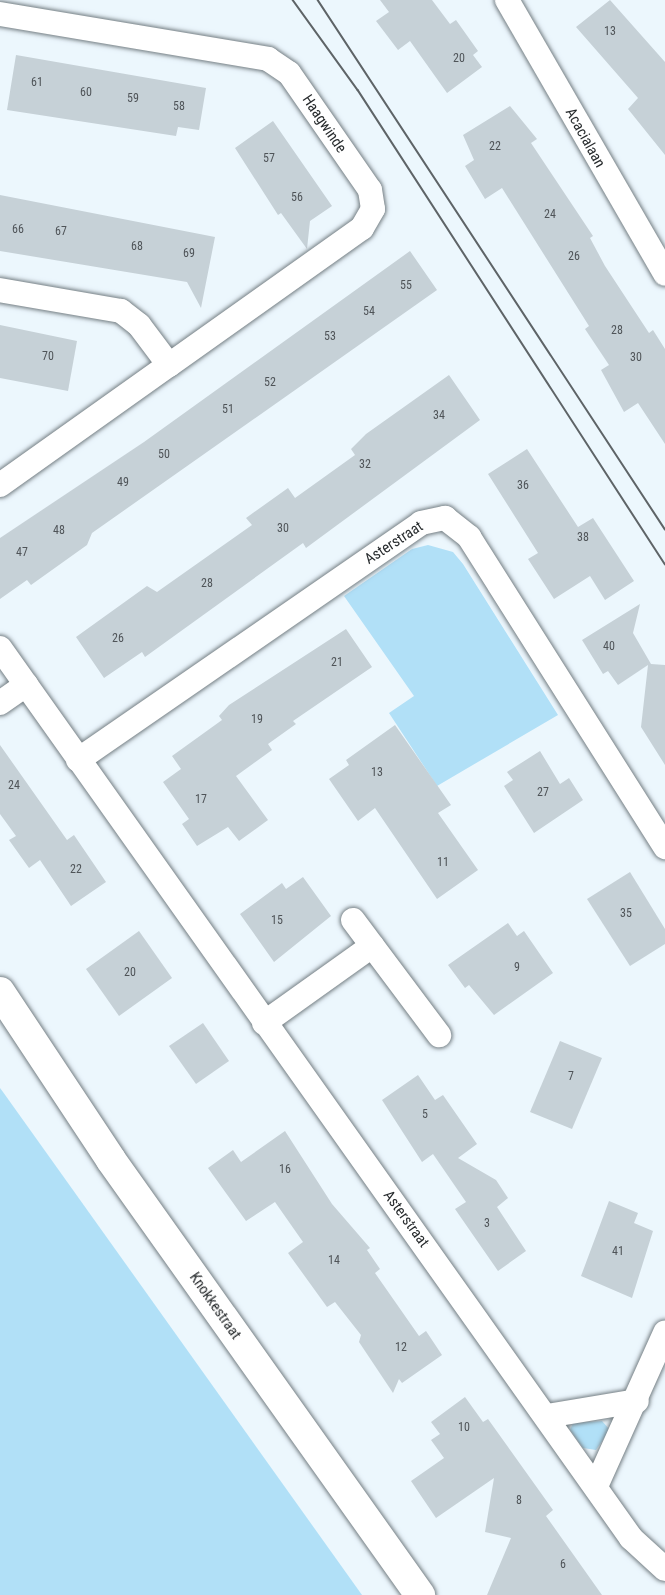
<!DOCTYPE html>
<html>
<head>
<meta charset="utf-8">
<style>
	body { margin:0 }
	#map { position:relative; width:665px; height:1595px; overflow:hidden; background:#ecf7fd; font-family:"Roboto Condensed",sans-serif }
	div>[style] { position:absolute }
	.green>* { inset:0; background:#b1e0f7 }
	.building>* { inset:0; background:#c6d1d7 }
	.roads { filter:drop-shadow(0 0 2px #757f84) drop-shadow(0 0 2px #757f84) }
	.minor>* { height:24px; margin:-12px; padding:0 12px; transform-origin:12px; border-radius:12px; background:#fff }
	.tertiary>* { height:30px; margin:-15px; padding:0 15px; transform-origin:15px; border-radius:15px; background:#fff }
	.tram>* { height:1.5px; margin:-0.75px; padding:0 0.75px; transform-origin:0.75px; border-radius:0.75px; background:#5e6467 }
	span { translate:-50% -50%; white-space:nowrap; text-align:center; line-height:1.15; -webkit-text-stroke:5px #fff; paint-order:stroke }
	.number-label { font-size:12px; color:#4f5458 }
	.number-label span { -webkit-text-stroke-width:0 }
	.street-label { font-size:15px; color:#272b2d }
</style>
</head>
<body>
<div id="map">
	<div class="green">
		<div style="clip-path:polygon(428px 545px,453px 552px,463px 564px,558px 715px,437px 786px,389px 713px,414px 696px,344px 596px,412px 549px)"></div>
		<div style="clip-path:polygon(0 1088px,3px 1092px,362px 1595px,0 1595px)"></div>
		<div style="clip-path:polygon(602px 1421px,610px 1430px,596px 1450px,583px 1448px,570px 1430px,573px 1423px)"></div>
	</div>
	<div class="building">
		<div style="clip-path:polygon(380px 0,432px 0,450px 24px,456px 20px,478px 51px,473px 55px,482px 67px,447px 93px,410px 41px,398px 50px,376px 21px,389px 12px)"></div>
		<div style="clip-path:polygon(610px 0,665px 62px,665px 155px,628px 109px,638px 98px,576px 27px)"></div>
		<div style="clip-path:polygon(16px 55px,206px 88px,199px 130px,178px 127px,176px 136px,7px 110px)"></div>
		<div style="clip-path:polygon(510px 106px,537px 139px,531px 143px,593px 236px,590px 238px,605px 266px,649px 333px,653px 330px,665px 349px,665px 444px,638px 403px,624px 412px,601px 370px,609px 365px,585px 329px,589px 326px,502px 188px,485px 199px,465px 166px,474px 160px,463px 135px)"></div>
		<div style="clip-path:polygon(273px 121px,332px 206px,310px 221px,307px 249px,281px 213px,278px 215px,235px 148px)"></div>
		<div style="clip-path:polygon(0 195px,215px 237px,201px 308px,187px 282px,0 251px)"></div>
		<div style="clip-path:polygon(410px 251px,437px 290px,92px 533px,87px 545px,31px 585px,27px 580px,0 599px,0 538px,144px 442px)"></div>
		<div style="clip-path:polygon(0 325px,77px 341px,68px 391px,0 378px)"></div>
		<div style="clip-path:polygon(449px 375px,480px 420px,306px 548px,303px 543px,145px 657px,142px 652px,104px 678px,76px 637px,147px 586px,157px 592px,252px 525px,246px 518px,288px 488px,295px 498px,355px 455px,351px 449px,366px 434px)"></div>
		<div style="clip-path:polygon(527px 449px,578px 527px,593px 518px,634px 581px,605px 600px,590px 576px,554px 599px,528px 559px,538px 553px,488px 474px)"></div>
		<div style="clip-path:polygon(640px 604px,633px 633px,651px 664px,665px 665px,665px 765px,641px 727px,648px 665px,618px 685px,608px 671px,603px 674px,582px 640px)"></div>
		<div style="clip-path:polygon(346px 629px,372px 667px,293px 721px,296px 724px,268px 744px,272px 750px,236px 776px,268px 820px,239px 841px,228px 827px,197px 846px,182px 824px,189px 819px,163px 782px,181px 769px,172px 756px,222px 720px,219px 716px,229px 705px)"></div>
		<div style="clip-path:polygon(395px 725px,451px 805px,438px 813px,478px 870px,437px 899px,375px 808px,358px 821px,329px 779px,349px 765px,346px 760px)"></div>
		<div style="clip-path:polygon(0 745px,67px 840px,74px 835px,106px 882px,71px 906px,40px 860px,29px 868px,9px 840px,16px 836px,0 814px)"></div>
		<div style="clip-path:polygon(540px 751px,560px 784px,569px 778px,583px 800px,534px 833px,504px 786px,513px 780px,507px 772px)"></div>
		<div style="clip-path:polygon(630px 872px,665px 929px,665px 944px,630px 966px,587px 899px)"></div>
		<div style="clip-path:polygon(303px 877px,331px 916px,274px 962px,240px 914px,282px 883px,286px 889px)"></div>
		<div style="clip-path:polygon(508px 923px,517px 936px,524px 931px,553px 973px,494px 1015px,469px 985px,465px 988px,448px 965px)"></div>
		<div style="clip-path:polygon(139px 931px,172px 978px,119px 1016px,86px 969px)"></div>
		<div style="clip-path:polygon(203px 1023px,229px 1061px,196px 1084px,169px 1046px)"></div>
		<div style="clip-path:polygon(560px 1041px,602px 1058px,572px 1129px,530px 1112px)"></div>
		<div style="clip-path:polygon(418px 1075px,435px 1100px,443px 1095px,477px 1144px,458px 1158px,496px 1180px,508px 1198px,497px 1207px,526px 1251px,498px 1271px,455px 1209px,466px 1202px,433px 1154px,422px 1162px,382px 1100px)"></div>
		<div style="clip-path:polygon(285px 1131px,332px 1204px,370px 1248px,367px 1250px,380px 1269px,375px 1273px,419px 1336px,426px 1331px,442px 1355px,402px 1383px,399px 1379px,393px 1393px,359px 1342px,361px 1335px,335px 1302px,327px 1307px,288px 1253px,303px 1242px,275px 1202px,246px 1221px,208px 1168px,233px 1150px,241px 1162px)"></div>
		<div style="clip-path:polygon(609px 1201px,638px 1213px,634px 1223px,653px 1231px,632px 1298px,581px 1276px)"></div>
		<div style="clip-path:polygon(465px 1397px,483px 1422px,488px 1419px,553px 1510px,546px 1516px,602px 1595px,487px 1595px,511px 1538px,485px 1532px,494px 1478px,436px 1518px,411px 1481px,444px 1458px,431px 1440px,440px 1434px,431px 1422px)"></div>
	</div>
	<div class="roads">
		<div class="minor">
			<div style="left:507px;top:0;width:316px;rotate:60deg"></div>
			<div style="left:0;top:14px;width:272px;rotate:9.5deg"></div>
			<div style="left:268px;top:59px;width:25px;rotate:34deg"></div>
			<div style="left:289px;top:73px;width:142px;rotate:55.3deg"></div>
			<div style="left:370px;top:190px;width:19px;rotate:81deg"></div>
			<div style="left:373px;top:209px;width:22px;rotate:120deg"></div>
			<div style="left:362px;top:228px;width:237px;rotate:144.6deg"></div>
			<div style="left:169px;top:365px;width:50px;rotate:-126.9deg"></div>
			<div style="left:139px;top:325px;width:23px;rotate:-142deg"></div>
			<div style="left:121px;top:311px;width:123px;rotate:-170.2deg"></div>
			<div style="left:0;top:485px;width:207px;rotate:-35.4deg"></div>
			<div style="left:0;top:648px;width:1091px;rotate:54.66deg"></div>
			<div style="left:631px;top:1538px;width:46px;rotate:42.4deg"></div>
			<div style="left:0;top:703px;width:32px;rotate:-35deg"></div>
			<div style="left:78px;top:760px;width:417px;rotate:-34.6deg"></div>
			<div style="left:421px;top:523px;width:25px;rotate:-12deg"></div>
			<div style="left:445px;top:518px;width:31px;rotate:38deg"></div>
			<div style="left:469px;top:537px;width:367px;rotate:57.7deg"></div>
			<div style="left:353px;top:920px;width:144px;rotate:53.2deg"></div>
			<div style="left:264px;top:1023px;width:133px;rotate:-35.5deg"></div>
			<div style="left:547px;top:1416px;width:91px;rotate:-9.5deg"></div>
			<div style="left:597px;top:1484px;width:166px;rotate:-65.8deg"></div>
		</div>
		<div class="tertiary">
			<div style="left:0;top:992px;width:201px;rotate:56.5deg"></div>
			<div style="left:111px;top:1160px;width:534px;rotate:54.61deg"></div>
		</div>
	</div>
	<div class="tram">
		<div style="left:293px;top:0;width:111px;rotate:54.2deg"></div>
		<div style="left:358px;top:90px;width:565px;rotate:57.07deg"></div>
		<div style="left:318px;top:0;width:633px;rotate:56.74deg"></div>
	</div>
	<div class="number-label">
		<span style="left:610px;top:32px">13</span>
		<span style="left:459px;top:59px">20</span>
		<span style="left:37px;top:83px">61</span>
		<span style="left:86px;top:93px">60</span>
		<span style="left:133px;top:99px">59</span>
		<span style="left:179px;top:107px">58</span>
		<span style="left:495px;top:147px">22</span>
		<span style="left:269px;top:159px">57</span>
		<span style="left:297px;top:198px">56</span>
		<span style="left:550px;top:215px">24</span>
		<span style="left:18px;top:230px">66</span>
		<span style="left:61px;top:232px">67</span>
		<span style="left:137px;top:247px">68</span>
		<span style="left:189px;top:254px">69</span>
		<span style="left:574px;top:257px">26</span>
		<span style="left:406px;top:286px">55</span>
		<span style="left:369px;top:312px">54</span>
		<span style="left:617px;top:331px">28</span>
		<span style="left:330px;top:337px">53</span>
		<span style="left:48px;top:357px">70</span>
		<span style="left:636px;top:358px">30</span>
		<span style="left:270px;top:383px">52</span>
		<span style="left:228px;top:410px">51</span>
		<span style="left:439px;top:416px">34</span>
		<span style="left:164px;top:455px">50</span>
		<span style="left:365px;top:465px">32</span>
		<span style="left:123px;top:483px">49</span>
		<span style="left:523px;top:486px">36</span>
		<span style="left:283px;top:529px">30</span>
		<span style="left:59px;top:531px">48</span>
		<span style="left:583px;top:538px">38</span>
		<span style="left:22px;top:553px">47</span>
		<span style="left:207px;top:584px">28</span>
		<span style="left:118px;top:639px">26</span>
		<span style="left:609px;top:647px">40</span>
		<span style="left:337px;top:663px">21</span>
		<span style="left:257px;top:720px">19</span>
		<span style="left:377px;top:773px">13</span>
		<span style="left:14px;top:786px">24</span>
		<span style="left:543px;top:793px">27</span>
		<span style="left:201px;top:800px">17</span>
		<span style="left:443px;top:863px">11</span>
		<span style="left:76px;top:870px">22</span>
		<span style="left:626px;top:914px">35</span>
		<span style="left:277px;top:921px">15</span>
		<span style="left:517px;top:968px">9</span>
		<span style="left:130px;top:973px">20</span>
		<span style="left:571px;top:1077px">7</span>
		<span style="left:425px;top:1115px">5</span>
		<span style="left:285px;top:1170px">16</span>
		<span style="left:487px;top:1224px">3</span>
		<span style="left:618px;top:1252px">41</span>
		<span style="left:334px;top:1261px">14</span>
		<span style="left:401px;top:1348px">12</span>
		<span style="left:464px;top:1428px">10</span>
		<span style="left:519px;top:1501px">8</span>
		<span style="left:563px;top:1565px">6</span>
	</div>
	<div class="street-label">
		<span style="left:324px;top:124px;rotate:56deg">Haagwinde</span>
		<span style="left:585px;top:138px;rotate:61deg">Acacialaan</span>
		<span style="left:394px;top:543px;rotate:-33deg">Asterstraat</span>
		<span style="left:406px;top:1219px;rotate:54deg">Asterstraat</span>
		<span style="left:215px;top:1306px;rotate:55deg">Knokkestraat</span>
	</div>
</div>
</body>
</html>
